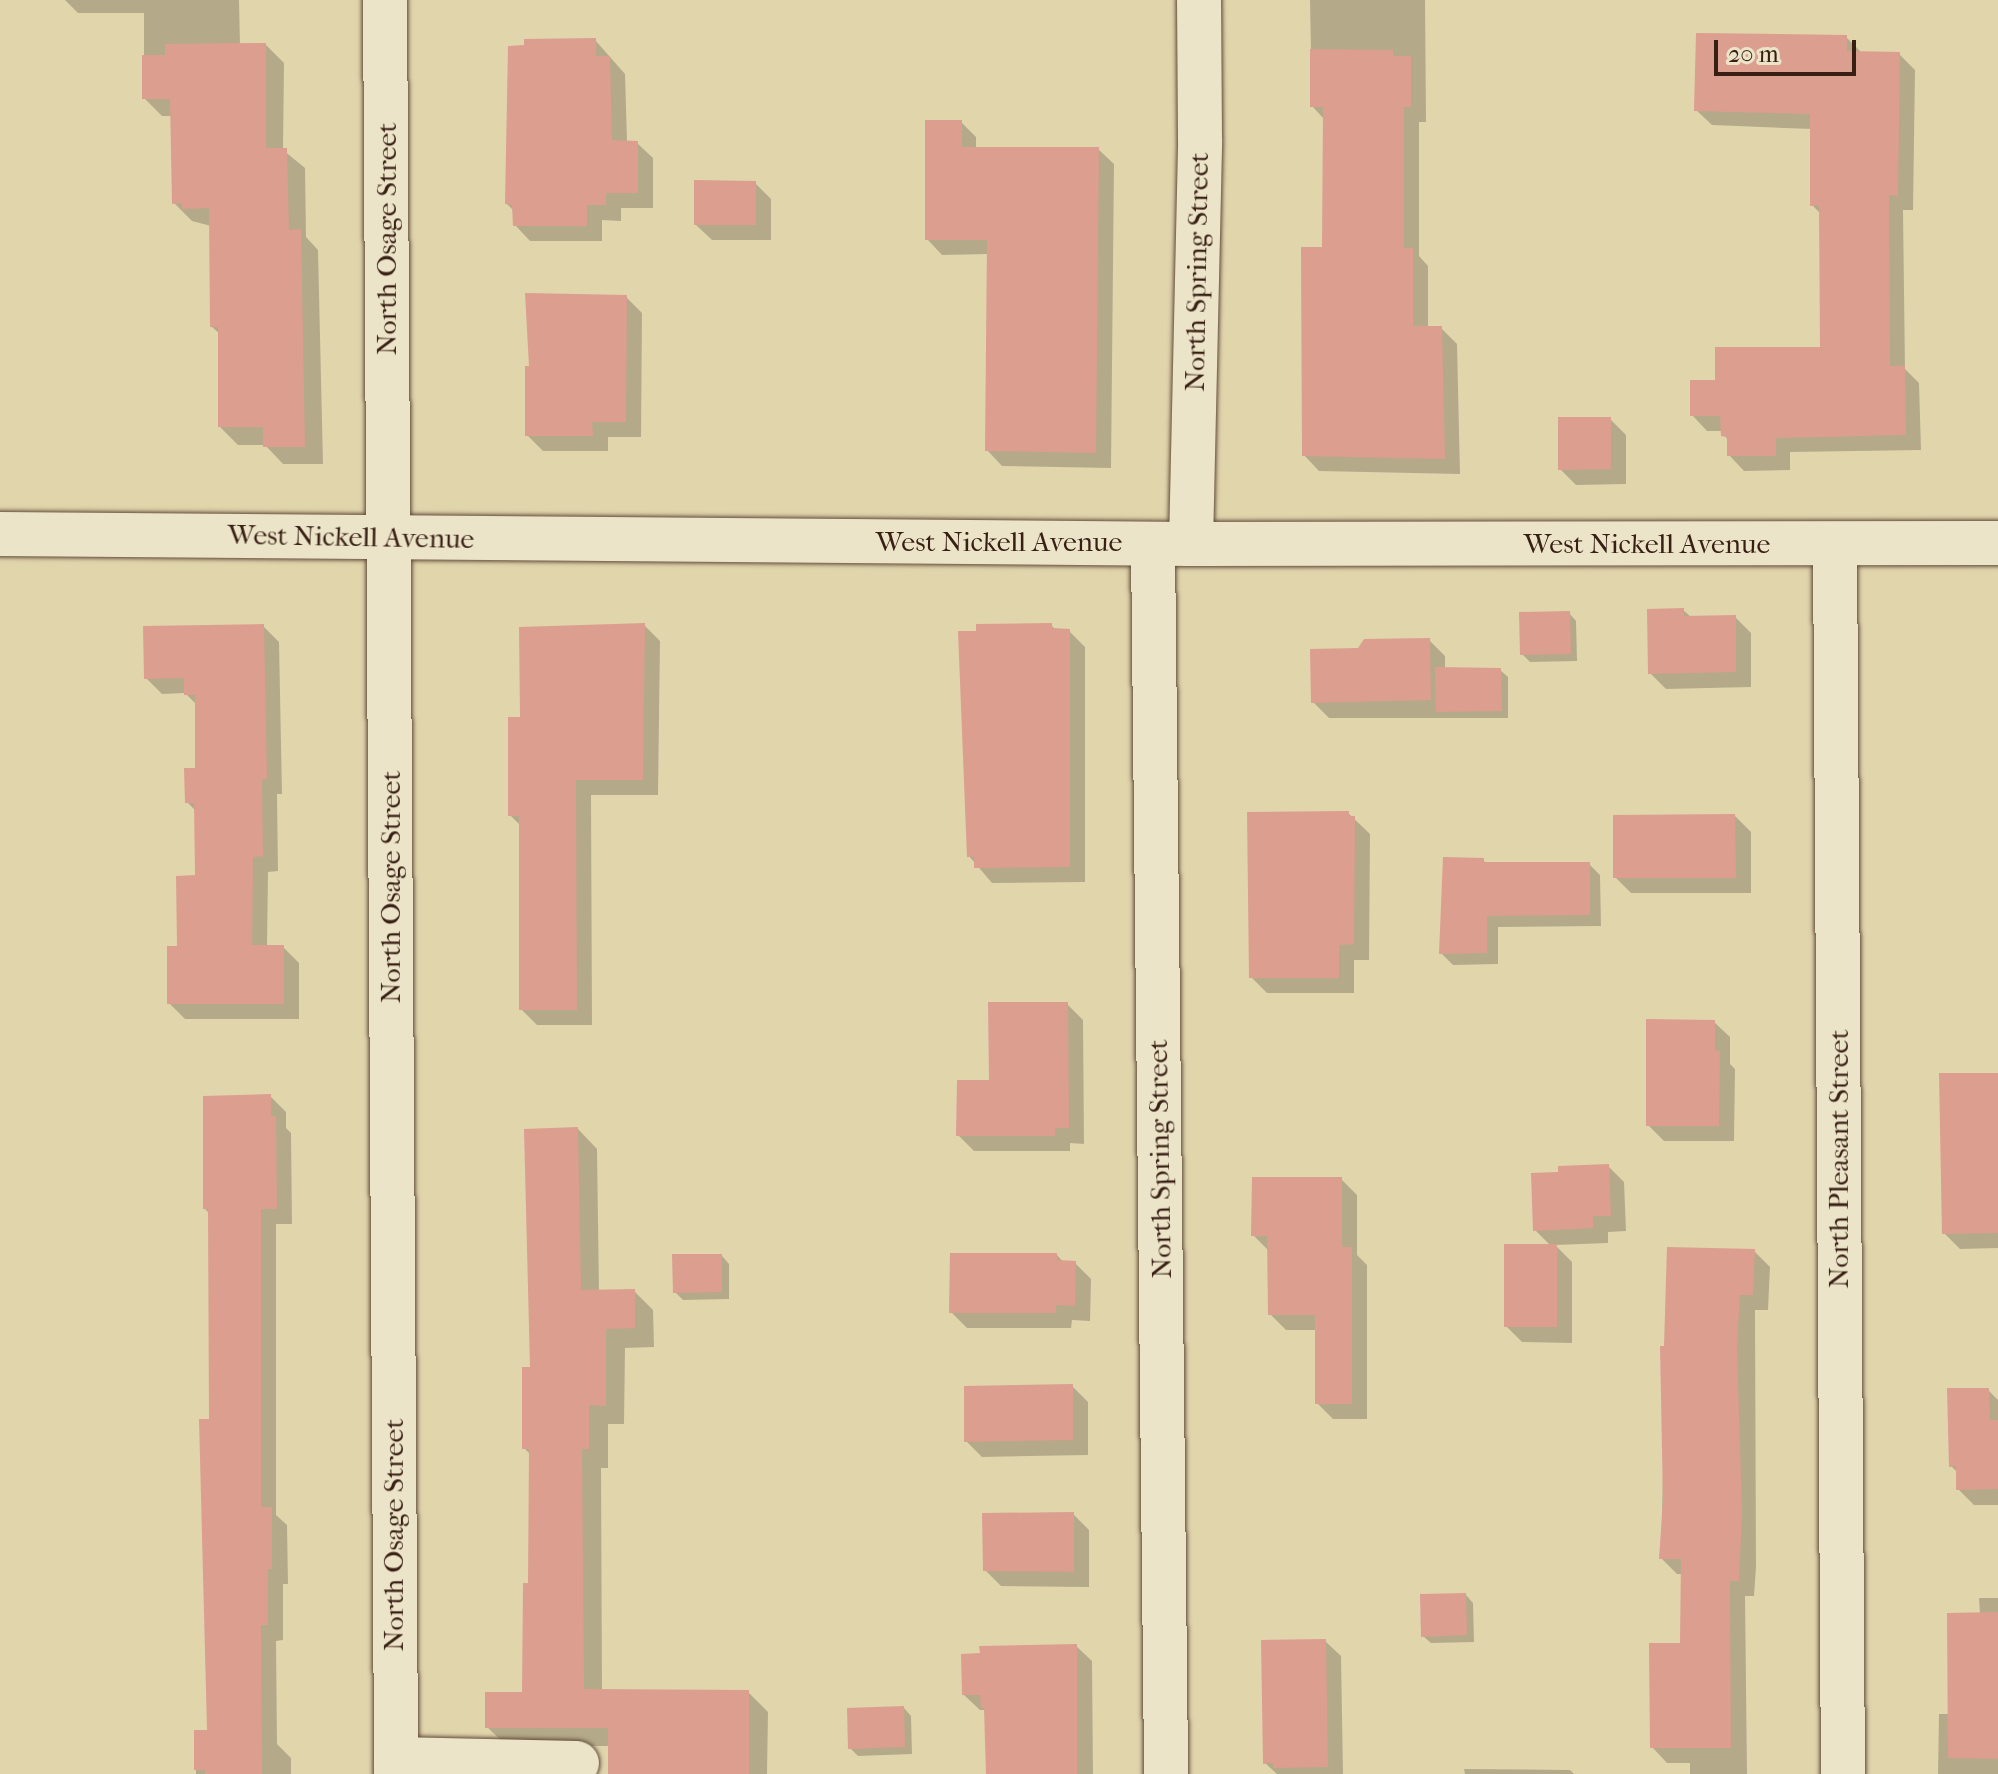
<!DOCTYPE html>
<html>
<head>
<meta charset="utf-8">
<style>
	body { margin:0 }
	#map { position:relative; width:1998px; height:1774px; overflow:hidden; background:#e1d5ac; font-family:"IM FELL French Canon",serif }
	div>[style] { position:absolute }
	.shadow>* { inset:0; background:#0003 }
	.building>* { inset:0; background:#dc9e8e }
	.roads { filter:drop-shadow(0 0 2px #624c3a) drop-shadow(0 0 2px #624c3a) }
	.minor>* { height:44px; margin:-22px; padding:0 22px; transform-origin:22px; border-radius:22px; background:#ece4c9 }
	span { translate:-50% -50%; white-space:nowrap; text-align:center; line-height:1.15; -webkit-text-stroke:6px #ece4c9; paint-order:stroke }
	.street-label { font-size:28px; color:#381f14 }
	.scale { position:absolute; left:1714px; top:40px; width:142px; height:36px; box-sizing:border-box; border:4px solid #381f14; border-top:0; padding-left:10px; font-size:24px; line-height:28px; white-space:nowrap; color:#381f14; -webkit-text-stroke:6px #ece4c9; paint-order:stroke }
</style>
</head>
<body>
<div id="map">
	<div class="shadow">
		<div style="clip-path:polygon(65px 0,239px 0,240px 45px,266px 45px,284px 63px,283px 150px,305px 168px,306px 237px,318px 250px,323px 464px,283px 464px,265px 445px,238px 445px,220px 427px,220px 334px,212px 327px,211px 226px,192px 221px,174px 203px,172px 116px,162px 116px,144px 98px,144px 13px,78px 13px)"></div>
		<div style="clip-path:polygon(1310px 0,1425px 0,1426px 122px,1419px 122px,1419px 256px,1428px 266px,1428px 328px,1441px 328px,1457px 344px,1460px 474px,1319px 471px,1304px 455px,1324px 249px,1324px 119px,1312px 106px)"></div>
		<div style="clip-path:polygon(1846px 37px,1861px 52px,1899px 54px,1915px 70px,1913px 210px,1903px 210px,1905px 369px,1919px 383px,1921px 450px,1790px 452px,1790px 470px,1744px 471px,1729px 455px,1729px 442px,1722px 431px,1707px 431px,1692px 415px,1717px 382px,1822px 349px,1821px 214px,1812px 205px,1812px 129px,1712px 125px,1696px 110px)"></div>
		<div style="clip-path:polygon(595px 40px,625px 74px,627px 142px,637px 143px,653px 158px,653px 208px,621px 208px,621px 221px,602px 220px,602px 241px,530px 241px,515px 225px,514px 211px,507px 204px)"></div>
		<div style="clip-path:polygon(961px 122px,976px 137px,976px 149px,1098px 149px,1114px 164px,1111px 468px,1002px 466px,987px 450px,989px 254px,942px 255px,927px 239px)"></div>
		<div style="clip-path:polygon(755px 183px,771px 199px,771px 240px,712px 240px,696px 225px)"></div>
		<div style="clip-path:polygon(626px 297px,642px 313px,641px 437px,608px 437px,608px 451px,543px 451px,527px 435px,531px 368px)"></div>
		<div style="clip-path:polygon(1610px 419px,1626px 435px,1626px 484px,1576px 485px,1560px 469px)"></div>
		<div style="clip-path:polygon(1683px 610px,1691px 617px,1735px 617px,1751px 633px,1751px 687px,1666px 689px,1650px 673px)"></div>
		<div style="clip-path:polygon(1569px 613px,1576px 621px,1577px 661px,1530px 662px,1522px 654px)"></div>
		<div style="clip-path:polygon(644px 625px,660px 641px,658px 795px,591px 795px,592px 1025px,537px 1025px,521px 1009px,521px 826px,510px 815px)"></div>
		<div style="clip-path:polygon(1051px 625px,1056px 630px,1069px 631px,1085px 647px,1085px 882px,992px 883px,969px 856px)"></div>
		<div style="clip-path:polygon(263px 626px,279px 642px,282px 794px,277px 794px,278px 871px,268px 872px,267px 947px,283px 947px,299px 963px,299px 1019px,185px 1019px,169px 1003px,197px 877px,197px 812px,187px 802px,197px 770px,197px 705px,185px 693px,162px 694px,146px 678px)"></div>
		<div style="clip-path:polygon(1429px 640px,1445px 656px,1445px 669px,1500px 670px,1508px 677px,1508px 718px,1329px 718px,1313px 702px,1359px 650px)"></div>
		<div style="clip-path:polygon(1348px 813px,1370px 834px,1369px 960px,1354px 960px,1354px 993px,1267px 993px,1251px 977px)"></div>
		<div style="clip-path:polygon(1735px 816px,1751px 832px,1751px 893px,1631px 893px,1615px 877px)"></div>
		<div style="clip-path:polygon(1483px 860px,1487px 864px,1589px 864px,1600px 875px,1601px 926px,1498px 927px,1498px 964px,1453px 965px,1441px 953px)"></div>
		<div style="clip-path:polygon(1067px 1004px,1083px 1020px,1084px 1144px,1070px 1143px,1070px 1151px,974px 1151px,958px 1135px)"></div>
		<div style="clip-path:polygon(1714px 1022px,1730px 1037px,1730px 1064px,1735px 1069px,1734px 1141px,1664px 1141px,1648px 1125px)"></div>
		<div style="clip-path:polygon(1998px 1075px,1998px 1248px,1960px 1249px,1944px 1233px)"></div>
		<div style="clip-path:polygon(270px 1096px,286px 1112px,286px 1128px,291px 1133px,292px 1224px,276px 1224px,276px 1515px,287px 1525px,288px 1584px,283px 1584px,283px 1640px,276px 1641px,277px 1744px,291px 1758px,291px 1774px,196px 1774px,196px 1732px,209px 1732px,210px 1214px,205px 1209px)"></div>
		<div style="clip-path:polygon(578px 1129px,597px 1149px,599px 1292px,634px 1291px,653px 1310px,654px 1347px,625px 1348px,624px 1424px,608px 1424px,608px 1468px,601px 1468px,602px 1691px,748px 1692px,768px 1712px,767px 1774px,610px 1774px,610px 1746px,507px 1746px,487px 1727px,524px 1694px,530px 1585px,531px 1455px,524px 1448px,532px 1369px)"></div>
		<div style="clip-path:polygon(1608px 1166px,1624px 1182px,1626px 1231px,1608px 1232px,1608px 1243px,1555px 1245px,1572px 1262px,1572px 1343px,1522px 1342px,1506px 1326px,1551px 1246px,1535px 1230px)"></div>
		<div style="clip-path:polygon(1341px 1179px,1357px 1195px,1357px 1255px,1367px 1265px,1367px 1419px,1333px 1419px,1317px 1403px,1317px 1330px,1286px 1330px,1270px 1314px,1269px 1251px,1253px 1235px)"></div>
		<div style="clip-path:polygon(1754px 1251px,1770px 1267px,1768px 1310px,1755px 1310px,1756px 1567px,1754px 1596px,1745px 1596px,1747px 1774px,1690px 1774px,1690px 1763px,1667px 1763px,1652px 1747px,1682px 1645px,1683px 1574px,1677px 1574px,1661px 1558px,1666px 1348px)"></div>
		<div style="clip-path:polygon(1057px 1255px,1064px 1263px,1075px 1263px,1091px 1279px,1090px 1321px,1072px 1320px,1071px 1328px,967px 1328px,951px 1312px)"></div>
		<div style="clip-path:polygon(722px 1256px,729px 1264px,729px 1299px,683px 1300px,675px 1292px)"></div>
		<div style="clip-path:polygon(1072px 1386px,1088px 1402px,1088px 1455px,982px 1457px,966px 1441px)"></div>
		<div style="clip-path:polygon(1988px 1390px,1998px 1400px,1998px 1505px,1974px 1505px,1958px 1489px,1958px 1473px,1951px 1466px)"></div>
		<div style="clip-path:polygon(1073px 1514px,1089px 1530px,1089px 1587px,1001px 1586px,985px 1570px)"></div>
		<div style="clip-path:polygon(1466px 1595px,1473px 1603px,1474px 1642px,1431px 1643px,1423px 1636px)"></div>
		<div style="clip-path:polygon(1979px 1598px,1998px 1598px,1998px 1774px,1938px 1774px,1939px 1714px,1951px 1714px,1980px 1614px)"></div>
		<div style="clip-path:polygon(1325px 1641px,1341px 1656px,1343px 1774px,1277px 1774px,1265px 1763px)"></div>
		<div style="clip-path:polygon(1076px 1646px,1092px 1661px,1093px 1774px,987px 1774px,987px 1710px,980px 1710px,964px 1695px)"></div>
		<div style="clip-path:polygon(904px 1708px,911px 1716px,912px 1754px,858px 1756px,850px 1748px)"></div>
		<div style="clip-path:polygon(1464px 1769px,1570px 1770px,1574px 1774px,1465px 1774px)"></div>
	</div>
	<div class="building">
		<div style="clip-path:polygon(1696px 33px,1847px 35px,1847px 51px,1900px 52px,1898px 196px,1889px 195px,1890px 366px,1905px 366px,1906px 435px,1776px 438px,1776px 456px,1727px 456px,1727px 437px,1721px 436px,1720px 416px,1690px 416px,1690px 380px,1715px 380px,1715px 347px,1820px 347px,1819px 206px,1810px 206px,1810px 114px,1694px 111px)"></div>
		<div style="clip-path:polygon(596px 38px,596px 56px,610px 56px,612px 140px,638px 141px,638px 193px,606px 193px,606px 205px,587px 205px,587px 226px,513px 226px,512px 205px,505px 204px,508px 46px,524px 45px,524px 39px)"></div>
		<div style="clip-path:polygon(266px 43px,266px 148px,287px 148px,289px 230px,301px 229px,305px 447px,263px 447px,263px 427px,218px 427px,218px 327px,210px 327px,209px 208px,182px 209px,182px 203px,172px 204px,170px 99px,142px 99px,142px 55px,165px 55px,165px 44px)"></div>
		<div style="clip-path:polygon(1310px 49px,1393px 50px,1393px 56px,1411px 56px,1411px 107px,1404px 107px,1404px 248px,1413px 248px,1413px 326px,1442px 326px,1445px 459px,1302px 456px,1301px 247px,1322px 247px,1323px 107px,1310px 107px)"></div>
		<div style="clip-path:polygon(925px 120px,962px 120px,962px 147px,1099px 147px,1096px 453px,985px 451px,987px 240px,925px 240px)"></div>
		<div style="clip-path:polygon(694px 180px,756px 181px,756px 225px,694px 225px)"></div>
		<div style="clip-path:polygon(525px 293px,627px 295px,626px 422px,592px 422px,593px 436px,525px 436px,525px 366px,529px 366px)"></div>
		<div style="clip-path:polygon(1558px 417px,1611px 417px,1611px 469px,1558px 470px)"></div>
		<div style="clip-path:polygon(1684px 608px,1684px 616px,1736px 615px,1736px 672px,1648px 674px,1647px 609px)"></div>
		<div style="clip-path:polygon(1570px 611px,1571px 654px,1520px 655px,1519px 612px)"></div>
		<div style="clip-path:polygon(645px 623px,643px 780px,576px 780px,577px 1010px,519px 1010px,519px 816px,508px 816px,508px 717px,520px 717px,519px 627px)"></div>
		<div style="clip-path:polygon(1052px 623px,1052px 628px,1070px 629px,1070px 867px,974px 868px,974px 857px,967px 857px,958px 631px,976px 631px,976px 624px)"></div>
		<div style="clip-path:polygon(264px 624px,267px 779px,262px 779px,263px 856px,253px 857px,252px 945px,284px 945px,284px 1004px,167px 1004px,167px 946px,177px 946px,176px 876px,195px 875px,194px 803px,185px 803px,184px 768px,195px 768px,195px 695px,184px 695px,184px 678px,144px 679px,143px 626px)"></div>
		<div style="clip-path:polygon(1430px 638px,1431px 700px,1311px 703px,1310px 649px,1358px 648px,1364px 639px)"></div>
		<div style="clip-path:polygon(1435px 667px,1501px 668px,1502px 711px,1436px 712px)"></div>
		<div style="clip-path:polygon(1349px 811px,1349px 816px,1355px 816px,1354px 944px,1339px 945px,1339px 978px,1249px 978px,1247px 812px)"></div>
		<div style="clip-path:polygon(1735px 814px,1736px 878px,1613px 878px,1613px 815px)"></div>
		<div style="clip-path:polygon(1443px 857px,1484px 858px,1484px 862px,1590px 862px,1590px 915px,1487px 916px,1487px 953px,1439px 954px)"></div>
		<div style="clip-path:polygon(988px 1002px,1068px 1002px,1069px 1128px,1055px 1128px,1055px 1136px,956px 1136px,957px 1080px,989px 1080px)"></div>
		<div style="clip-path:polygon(1646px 1019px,1715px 1020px,1715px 1050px,1720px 1051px,1719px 1126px,1646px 1126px)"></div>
		<div style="clip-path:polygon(1939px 1073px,1998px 1073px,1998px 1233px,1942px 1234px)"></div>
		<div style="clip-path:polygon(271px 1094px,271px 1116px,276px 1116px,277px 1209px,261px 1209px,261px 1507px,272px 1507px,272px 1569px,268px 1569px,268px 1625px,261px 1625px,262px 1774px,205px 1774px,205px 1770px,194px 1770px,194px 1730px,207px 1730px,199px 1419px,209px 1419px,208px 1209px,203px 1209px,203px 1096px)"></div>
		<div style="clip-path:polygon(578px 1127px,581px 1290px,635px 1289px,635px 1328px,606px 1329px,606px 1406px,589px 1405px,589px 1449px,582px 1449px,584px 1689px,749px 1690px,749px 1774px,608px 1774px,608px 1728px,485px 1728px,485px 1692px,522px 1692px,523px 1583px,528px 1583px,529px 1449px,522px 1449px,522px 1367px,530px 1367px,524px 1129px)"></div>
		<div style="clip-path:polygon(1609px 1164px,1611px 1216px,1593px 1216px,1593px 1228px,1533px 1231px,1531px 1173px,1558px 1172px,1558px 1166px)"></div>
		<div style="clip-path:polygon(1252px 1177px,1342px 1177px,1342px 1247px,1352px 1247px,1352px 1404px,1315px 1404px,1315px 1315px,1268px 1315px,1267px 1236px,1251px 1236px)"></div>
		<div style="clip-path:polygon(1504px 1244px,1557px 1244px,1557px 1327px,1504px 1327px)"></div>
		<div style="clip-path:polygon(1667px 1247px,1755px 1249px,1753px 1295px,1740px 1295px,1737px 1346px,1742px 1512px,1739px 1581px,1730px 1581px,1731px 1748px,1650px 1748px,1649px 1643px,1680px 1643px,1681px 1559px,1659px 1559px,1663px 1501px,1660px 1346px,1664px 1346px)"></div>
		<div style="clip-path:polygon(950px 1253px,1057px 1253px,1057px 1260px,1076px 1261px,1075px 1306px,1056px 1305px,1056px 1313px,949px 1313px)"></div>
		<div style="clip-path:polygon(672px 1254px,722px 1254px,722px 1292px,673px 1293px)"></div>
		<div style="clip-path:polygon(1073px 1384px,1073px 1440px,964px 1442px,964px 1386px)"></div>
		<div style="clip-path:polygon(1947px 1388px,1989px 1388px,1990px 1420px,1998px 1420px,1998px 1489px,1956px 1490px,1956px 1466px,1949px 1467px)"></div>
		<div style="clip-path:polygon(1074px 1512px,1074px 1572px,983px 1571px,982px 1513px)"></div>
		<div style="clip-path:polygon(1466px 1593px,1467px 1635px,1421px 1637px,1420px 1594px)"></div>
		<div style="clip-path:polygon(1998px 1612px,1998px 1759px,1948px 1758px,1947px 1613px)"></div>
		<div style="clip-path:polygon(1326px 1639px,1328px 1767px,1273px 1768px,1273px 1763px,1263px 1764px,1261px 1640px)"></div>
		<div style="clip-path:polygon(1077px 1644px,1077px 1774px,986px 1774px,984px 1708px,981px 1708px,980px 1695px,962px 1695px,961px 1654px,980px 1653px,979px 1646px)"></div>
		<div style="clip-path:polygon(904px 1706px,905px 1747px,848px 1749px,847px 1708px)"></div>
	</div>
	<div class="roads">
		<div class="minor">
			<div style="left:385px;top:0;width:1774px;rotate:89.64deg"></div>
			<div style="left:0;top:534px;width:1191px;rotate:0.48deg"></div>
			<div style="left:1191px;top:544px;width:807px;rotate:-0.07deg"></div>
			<div style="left:1153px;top:544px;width:1230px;rotate:89.39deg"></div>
			<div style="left:1191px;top:544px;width:405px;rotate:-88.7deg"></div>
			<div style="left:1200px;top:139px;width:139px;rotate:-90.4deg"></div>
			<div style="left:1835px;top:544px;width:1230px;rotate:89.63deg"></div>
			<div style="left:396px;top:1759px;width:181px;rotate:1.3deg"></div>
		</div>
	</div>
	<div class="street-label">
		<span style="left:387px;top:239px;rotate:-90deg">North Osage Street</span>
		<span style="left:1197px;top:272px;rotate:-89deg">North Spring Street</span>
		<span style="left:351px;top:537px;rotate:1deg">West Nickell Avenue</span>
		<span style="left:999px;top:542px">West Nickell Avenue</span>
		<span style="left:1647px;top:544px">West Nickell Avenue</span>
		<span style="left:391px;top:887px;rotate:-90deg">North Osage Street</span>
		<span style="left:1160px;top:1159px;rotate:-91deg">North Spring Street</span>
		<span style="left:1839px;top:1159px;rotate:-90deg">North Pleasant Street</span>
		<span style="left:394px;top:1535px;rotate:-90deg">North Osage Street</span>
	</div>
	<div class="scale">20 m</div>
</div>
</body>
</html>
